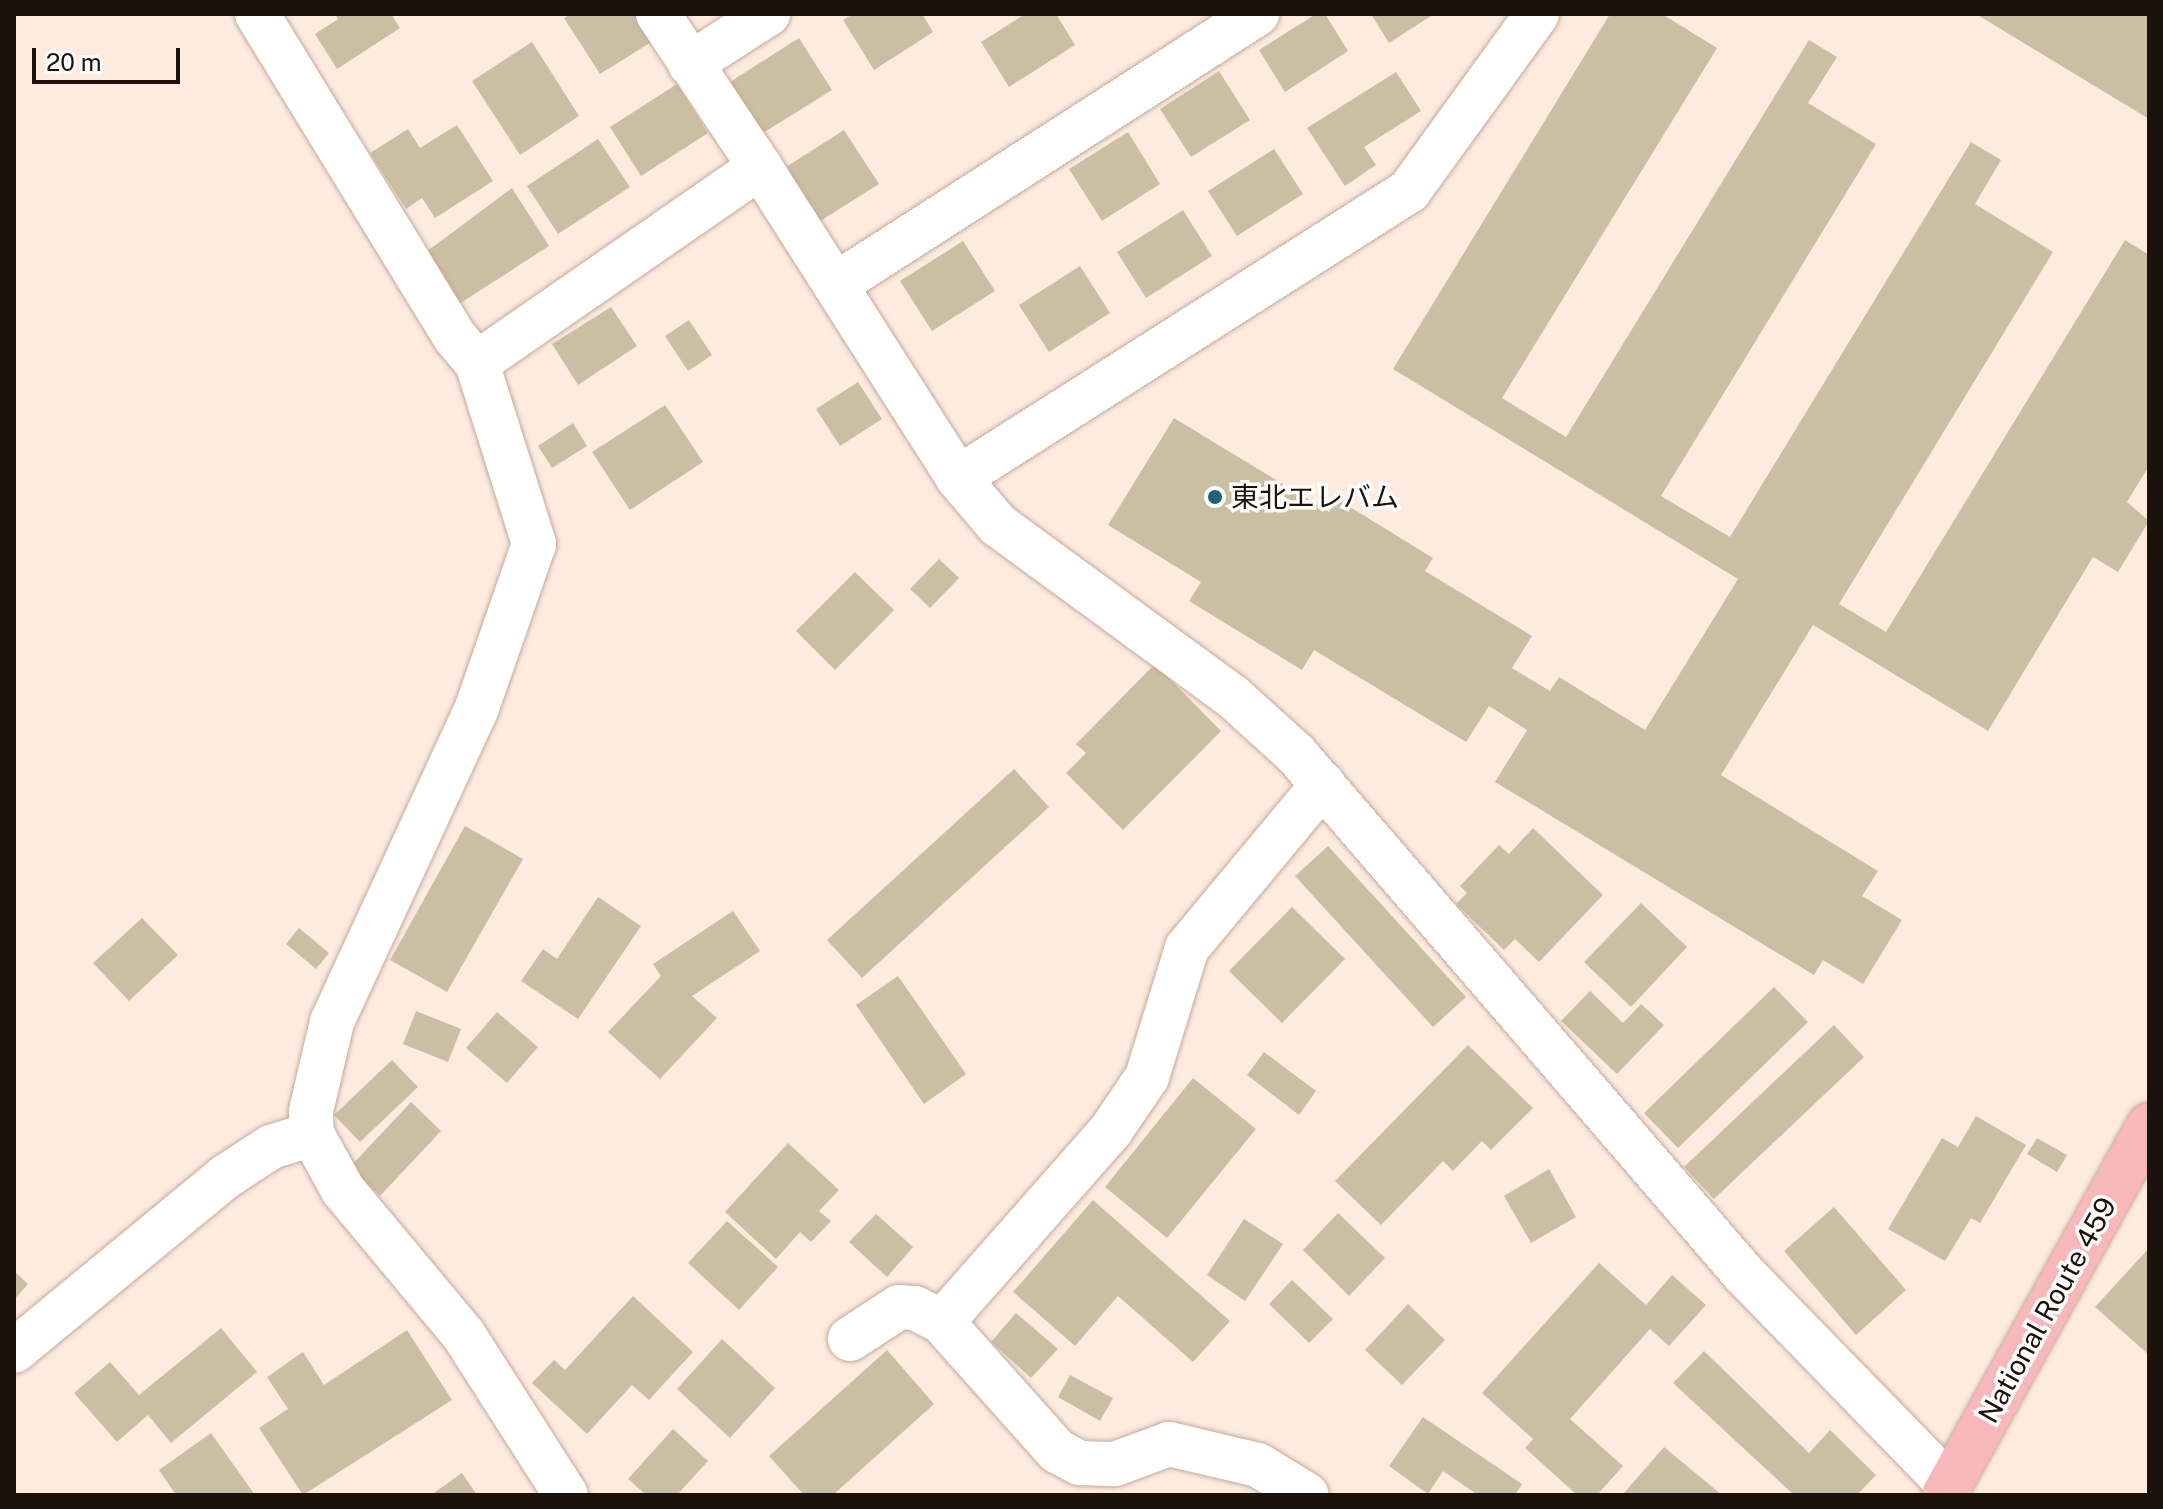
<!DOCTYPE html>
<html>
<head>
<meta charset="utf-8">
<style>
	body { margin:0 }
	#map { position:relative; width:2163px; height:1509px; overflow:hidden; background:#fdebe0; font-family:"Public Sans","Noto Sans JP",sans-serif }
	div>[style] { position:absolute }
	.building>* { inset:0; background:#cbbfa3 }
	.roads { filter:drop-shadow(0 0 2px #c6aa98) drop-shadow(0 0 2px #c6aa98) }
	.minor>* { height:44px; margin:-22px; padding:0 22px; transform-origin:22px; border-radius:22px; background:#fff }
	.trunk>* { height:44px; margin:-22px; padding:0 22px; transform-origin:22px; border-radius:22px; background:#f6b8b8 }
	.dots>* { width:22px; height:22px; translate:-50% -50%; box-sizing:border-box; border:4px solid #fcfcfc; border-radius:50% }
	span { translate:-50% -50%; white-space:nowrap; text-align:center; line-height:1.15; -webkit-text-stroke:7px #fcfcfc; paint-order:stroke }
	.poi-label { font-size:28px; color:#1c120c }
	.left { translate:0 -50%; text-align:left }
	.street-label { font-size:28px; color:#1c120c }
	.frame { position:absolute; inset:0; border:16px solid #1c120c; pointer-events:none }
	.scale { position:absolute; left:32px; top:48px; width:148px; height:36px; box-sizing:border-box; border:4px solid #1c120c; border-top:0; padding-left:10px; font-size:24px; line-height:28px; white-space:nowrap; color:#1c120c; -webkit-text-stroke:6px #fcfcfc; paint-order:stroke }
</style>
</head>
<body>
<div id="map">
	<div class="building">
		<div style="clip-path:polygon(335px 14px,391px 14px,400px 28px,337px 69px,315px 34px,338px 19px)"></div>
		<div style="clip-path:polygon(571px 14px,636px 14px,653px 41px,600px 74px,564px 18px)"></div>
		<div style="clip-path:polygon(853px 14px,922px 14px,933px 32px,874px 70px,843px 20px)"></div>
		<div style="clip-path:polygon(1025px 14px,1056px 14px,1075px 45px,1009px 87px,981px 42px)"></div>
		<div style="clip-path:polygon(1316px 14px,1325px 14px,1348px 51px,1285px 92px,1259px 50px)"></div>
		<div style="clip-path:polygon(1371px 14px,1434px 14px,1389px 43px)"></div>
		<div style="clip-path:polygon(1610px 14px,1662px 14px,1717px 48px,1502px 398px,1566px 437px,1809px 40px,1837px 57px,1808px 103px,1876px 144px,1661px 496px,1730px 537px,1971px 142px,2001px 160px,1975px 204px,2053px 252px,1839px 604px,1886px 632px,2125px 240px,2149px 255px,2149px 466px,2127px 502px,2149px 521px,2118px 572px,2093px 557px,1988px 731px,1813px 625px,1721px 775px,1878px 871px,1862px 896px,1902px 920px,1863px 984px,1823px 960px,1814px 975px,1495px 782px,1527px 730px,1489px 706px,1466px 742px,1314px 650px,1302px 670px,1189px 601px,1201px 582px,1108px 525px,1174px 418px,1329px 512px,1337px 499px,1433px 558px,1425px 571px,1532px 636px,1512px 668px,1550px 691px,1559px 677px,1645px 730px,1738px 579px,1393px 369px)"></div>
		<div style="clip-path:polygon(1976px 14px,2149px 14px,2149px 119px)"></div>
		<div style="clip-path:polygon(799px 38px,832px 90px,763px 133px,730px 82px)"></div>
		<div style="clip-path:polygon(532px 42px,579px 116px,520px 155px,472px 81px)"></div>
		<div style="clip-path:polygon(1219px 71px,1250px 120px,1191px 157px,1160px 109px)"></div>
		<div style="clip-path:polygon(1396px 72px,1421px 111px,1364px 147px,1376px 165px,1345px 186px,1307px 128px)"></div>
		<div style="clip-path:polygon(677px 84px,708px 133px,641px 176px,610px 127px)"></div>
		<div style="clip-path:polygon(457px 125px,493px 181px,435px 218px,422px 198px,406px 209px,370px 153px,408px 129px,420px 148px)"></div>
		<div style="clip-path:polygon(844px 130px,879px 184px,817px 223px,783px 169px)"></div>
		<div style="clip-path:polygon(1128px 132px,1160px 184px,1102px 221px,1069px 169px)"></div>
		<div style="clip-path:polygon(598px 139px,630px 187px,558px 234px,527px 186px)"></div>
		<div style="clip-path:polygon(1274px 149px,1303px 194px,1237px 236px,1208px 191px)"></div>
		<div style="clip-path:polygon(512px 188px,549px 246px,459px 304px,426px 252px)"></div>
		<div style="clip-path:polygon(1183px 210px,1212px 256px,1146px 298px,1117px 252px)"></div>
		<div style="clip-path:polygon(963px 241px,995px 291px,932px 331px,900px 281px)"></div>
		<div style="clip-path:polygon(1080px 266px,1110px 313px,1049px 352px,1019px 305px)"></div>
		<div style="clip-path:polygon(611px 307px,637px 346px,578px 385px,552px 344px)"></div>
		<div style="clip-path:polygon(689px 320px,712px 355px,688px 371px,665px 336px)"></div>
		<div style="clip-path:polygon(858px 382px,882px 419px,840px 446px,816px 409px)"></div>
		<div style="clip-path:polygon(665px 405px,703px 462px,630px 510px,592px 452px)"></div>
		<div style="clip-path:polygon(573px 423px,587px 446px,552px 468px,538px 446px)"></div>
		<div style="clip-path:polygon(939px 559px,959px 578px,930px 608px,910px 589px)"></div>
		<div style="clip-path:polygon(855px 572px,894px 610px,835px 670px,796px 631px)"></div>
		<div style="clip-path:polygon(1155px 664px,1221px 731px,1123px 830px,1066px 773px,1086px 753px,1076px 744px)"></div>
		<div style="clip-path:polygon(1014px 769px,1049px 807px,862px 978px,827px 940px)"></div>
		<div style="clip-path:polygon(465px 826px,523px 859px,447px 992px,390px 960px)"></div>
		<div style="clip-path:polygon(1533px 828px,1603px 895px,1539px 962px,1515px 939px,1504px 950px,1456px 904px,1467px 893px,1460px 886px,1499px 845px,1509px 854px)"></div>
		<div style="clip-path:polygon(1328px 846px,1466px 997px,1433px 1027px,1295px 876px)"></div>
		<div style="clip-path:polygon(598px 897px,641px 926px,578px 1019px,521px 981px,543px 949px,557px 959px)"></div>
		<div style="clip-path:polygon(1641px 903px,1687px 947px,1631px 1007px,1584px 962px)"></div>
		<div style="clip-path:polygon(1292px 907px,1345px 959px,1282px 1023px,1229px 971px)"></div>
		<div style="clip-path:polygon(733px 911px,760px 951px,692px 996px,717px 1018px,660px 1079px,608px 1032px,661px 976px,653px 964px)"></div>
		<div style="clip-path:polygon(142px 918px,178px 955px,129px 1001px,93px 963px)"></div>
		<div style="clip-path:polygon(299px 928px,329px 953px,316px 969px,286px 944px)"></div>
		<div style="clip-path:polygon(898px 976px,966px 1074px,924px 1104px,856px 1005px)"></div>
		<div style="clip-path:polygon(1774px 987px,1808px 1022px,1678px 1148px,1644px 1113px)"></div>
		<div style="clip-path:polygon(1590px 991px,1623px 1023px,1641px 1004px,1664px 1025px,1617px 1074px,1561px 1021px)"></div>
		<div style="clip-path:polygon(416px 1011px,461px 1029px,448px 1062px,403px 1044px)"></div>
		<div style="clip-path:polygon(497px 1012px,538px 1047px,507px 1083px,466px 1048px)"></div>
		<div style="clip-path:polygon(1834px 1025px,1864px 1057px,1714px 1199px,1684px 1167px)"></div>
		<div style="clip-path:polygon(1468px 1045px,1533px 1108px,1491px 1150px,1482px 1141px,1453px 1171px,1443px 1161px,1381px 1225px,1335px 1181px)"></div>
		<div style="clip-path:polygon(1264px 1052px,1316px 1091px,1299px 1115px,1247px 1075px)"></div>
		<div style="clip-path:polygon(392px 1060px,418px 1087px,360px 1142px,334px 1115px)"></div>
		<div style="clip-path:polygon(1193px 1078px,1256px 1129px,1167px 1238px,1105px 1187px)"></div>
		<div style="clip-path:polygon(411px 1102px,441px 1131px,380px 1196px,350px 1167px)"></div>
		<div style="clip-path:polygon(1976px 1116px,2026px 1145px,1980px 1223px,1971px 1218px,1945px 1261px,1888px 1229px,1942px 1138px,1958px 1147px)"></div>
		<div style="clip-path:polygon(2037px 1138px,2067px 1155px,2057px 1172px,2027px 1154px)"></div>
		<div style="clip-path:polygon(788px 1143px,839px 1190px,819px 1211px,831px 1221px,811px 1242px,800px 1232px,776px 1259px,725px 1212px)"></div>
		<div style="clip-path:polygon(1549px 1169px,1576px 1217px,1531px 1243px,1504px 1196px)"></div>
		<div style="clip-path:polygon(1093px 1200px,1230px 1321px,1193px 1362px,1118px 1296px,1075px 1346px,1013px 1292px)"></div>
		<div style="clip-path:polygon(1834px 1207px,1906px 1290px,1856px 1335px,1784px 1251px)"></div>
		<div style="clip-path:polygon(1338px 1213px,1385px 1258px,1349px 1296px,1303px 1250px)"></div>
		<div style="clip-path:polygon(876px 1214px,913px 1247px,887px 1277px,849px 1242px)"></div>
		<div style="clip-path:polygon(1244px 1219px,1283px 1244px,1245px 1301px,1207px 1275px)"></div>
		<div style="clip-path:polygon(727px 1221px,778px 1267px,739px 1310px,688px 1263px)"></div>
		<div style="clip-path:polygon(2149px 1248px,2149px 1355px,2095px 1307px)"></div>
		<div style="clip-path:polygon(1599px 1263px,1646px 1305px,1672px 1275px,1706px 1305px,1669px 1346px,1650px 1329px,1570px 1419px,1623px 1466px,1597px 1495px,1577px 1495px,1525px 1448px,1533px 1439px,1482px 1393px)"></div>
		<div style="clip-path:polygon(14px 1271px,28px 1284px,14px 1300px)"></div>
		<div style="clip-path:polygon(1292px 1280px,1333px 1319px,1309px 1343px,1269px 1304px)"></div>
		<div style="clip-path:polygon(633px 1296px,693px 1352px,649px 1400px,632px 1385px,587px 1434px,532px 1383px,554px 1360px,565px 1370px)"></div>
		<div style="clip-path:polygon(1408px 1304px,1445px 1340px,1402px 1385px,1365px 1350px)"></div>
		<div style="clip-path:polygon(1016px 1313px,1058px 1349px,1031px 1378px,991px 1342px)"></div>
		<div style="clip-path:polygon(221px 1328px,257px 1372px,171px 1443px,148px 1415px,117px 1442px,74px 1393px,110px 1362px,139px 1395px)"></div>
		<div style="clip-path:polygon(407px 1330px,452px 1400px,303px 1495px,259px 1428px,288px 1409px,267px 1377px,303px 1352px,324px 1385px)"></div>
		<div style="clip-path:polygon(722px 1339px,775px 1388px,730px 1438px,677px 1389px)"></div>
		<div style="clip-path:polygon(887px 1350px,934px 1404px,833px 1495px,804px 1495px,769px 1456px)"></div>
		<div style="clip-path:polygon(1704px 1351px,1809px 1453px,1830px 1430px,1876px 1475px,1857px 1495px,1794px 1495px,1673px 1383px)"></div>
		<div style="clip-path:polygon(1070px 1375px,1113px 1398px,1100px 1421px,1058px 1397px)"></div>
		<div style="clip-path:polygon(1423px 1417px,1522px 1484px,1515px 1495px,1478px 1495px,1443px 1471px,1428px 1494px,1389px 1466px)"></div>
		<div style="clip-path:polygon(673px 1429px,708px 1461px,677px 1495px,646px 1495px,628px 1479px)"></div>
		<div style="clip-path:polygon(211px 1433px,255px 1495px,176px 1495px,159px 1470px)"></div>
		<div style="clip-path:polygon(1664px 1447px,1722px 1495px,1624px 1493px)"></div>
		<div style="clip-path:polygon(462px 1473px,477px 1495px,431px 1495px)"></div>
	</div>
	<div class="roads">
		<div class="minor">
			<div style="left:257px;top:14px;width:379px;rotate:58.5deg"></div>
			<div style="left:455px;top:337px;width:34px;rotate:50deg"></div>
			<div style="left:477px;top:363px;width:190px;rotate:72.5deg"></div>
			<div style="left:534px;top:544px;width:174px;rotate:109.2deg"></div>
			<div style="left:477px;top:708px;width:346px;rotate:114.8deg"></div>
			<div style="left:332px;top:1022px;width:91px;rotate:103.3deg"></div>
			<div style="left:311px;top:1111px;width:23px;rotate:88deg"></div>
			<div style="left:312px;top:1134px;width:64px;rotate:61deg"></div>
			<div style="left:343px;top:1190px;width:187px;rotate:50.2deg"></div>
			<div style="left:463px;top:1334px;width:191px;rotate:57.4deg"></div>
			<div style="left:658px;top:14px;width:184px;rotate:56.3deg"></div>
			<div style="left:690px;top:64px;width:93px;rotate:-32.7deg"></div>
			<div style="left:835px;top:285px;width:502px;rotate:-32.71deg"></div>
			<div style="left:477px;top:363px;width:344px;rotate:-34.7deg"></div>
			<div style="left:760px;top:167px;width:369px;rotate:57.5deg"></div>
			<div style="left:958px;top:478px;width:62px;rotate:49.6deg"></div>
			<div style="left:998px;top:525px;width:290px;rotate:36.2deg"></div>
			<div style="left:1232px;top:696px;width:86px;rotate:42.2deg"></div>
			<div style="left:1296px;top:754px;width:685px;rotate:49.26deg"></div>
			<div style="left:1743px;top:1273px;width:297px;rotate:45.8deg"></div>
			<div style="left:958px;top:478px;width:535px;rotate:-32.47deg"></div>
			<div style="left:1409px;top:191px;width:218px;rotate:-54.1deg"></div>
			<div style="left:942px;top:1322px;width:256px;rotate:-48.6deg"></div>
			<div style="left:1111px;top:1130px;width:64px;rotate:-55.8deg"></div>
			<div style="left:1147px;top:1077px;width:135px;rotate:-72.8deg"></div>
			<div style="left:1187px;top:948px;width:213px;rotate:-50.3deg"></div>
			<div style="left:850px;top:1339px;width:59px;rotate:-33.1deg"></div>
			<div style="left:899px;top:1307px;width:16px;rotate:4deg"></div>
			<div style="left:915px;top:1308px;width:30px;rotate:27deg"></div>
			<div style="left:942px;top:1322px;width:173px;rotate:48.3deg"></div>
			<div style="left:1057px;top:1451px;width:26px;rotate:28deg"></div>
			<div style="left:1080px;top:1463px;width:35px;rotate:2deg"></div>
			<div style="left:1115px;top:1464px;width:58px;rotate:-20.3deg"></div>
			<div style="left:1169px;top:1444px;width:91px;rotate:13.3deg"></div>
			<div style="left:1258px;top:1465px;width:57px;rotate:31.5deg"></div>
			<div style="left:14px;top:1351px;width:273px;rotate:-39.5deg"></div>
			<div style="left:225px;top:1177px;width:55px;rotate:-33.1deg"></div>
			<div style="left:271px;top:1147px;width:43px;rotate:-17.6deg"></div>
		</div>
		<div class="trunk">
			<div style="left:1944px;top:1495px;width:423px;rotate:-61deg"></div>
		</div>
	</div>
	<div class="dots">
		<div style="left:1215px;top:497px;background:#206276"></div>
	</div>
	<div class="poi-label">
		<span class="left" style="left:1231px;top:497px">東北エレバム</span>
	</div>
	<div class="street-label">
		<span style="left:2047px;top:1310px;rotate:-61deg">National Route 459</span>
	</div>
	<div class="frame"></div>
	<div class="scale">20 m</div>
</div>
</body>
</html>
